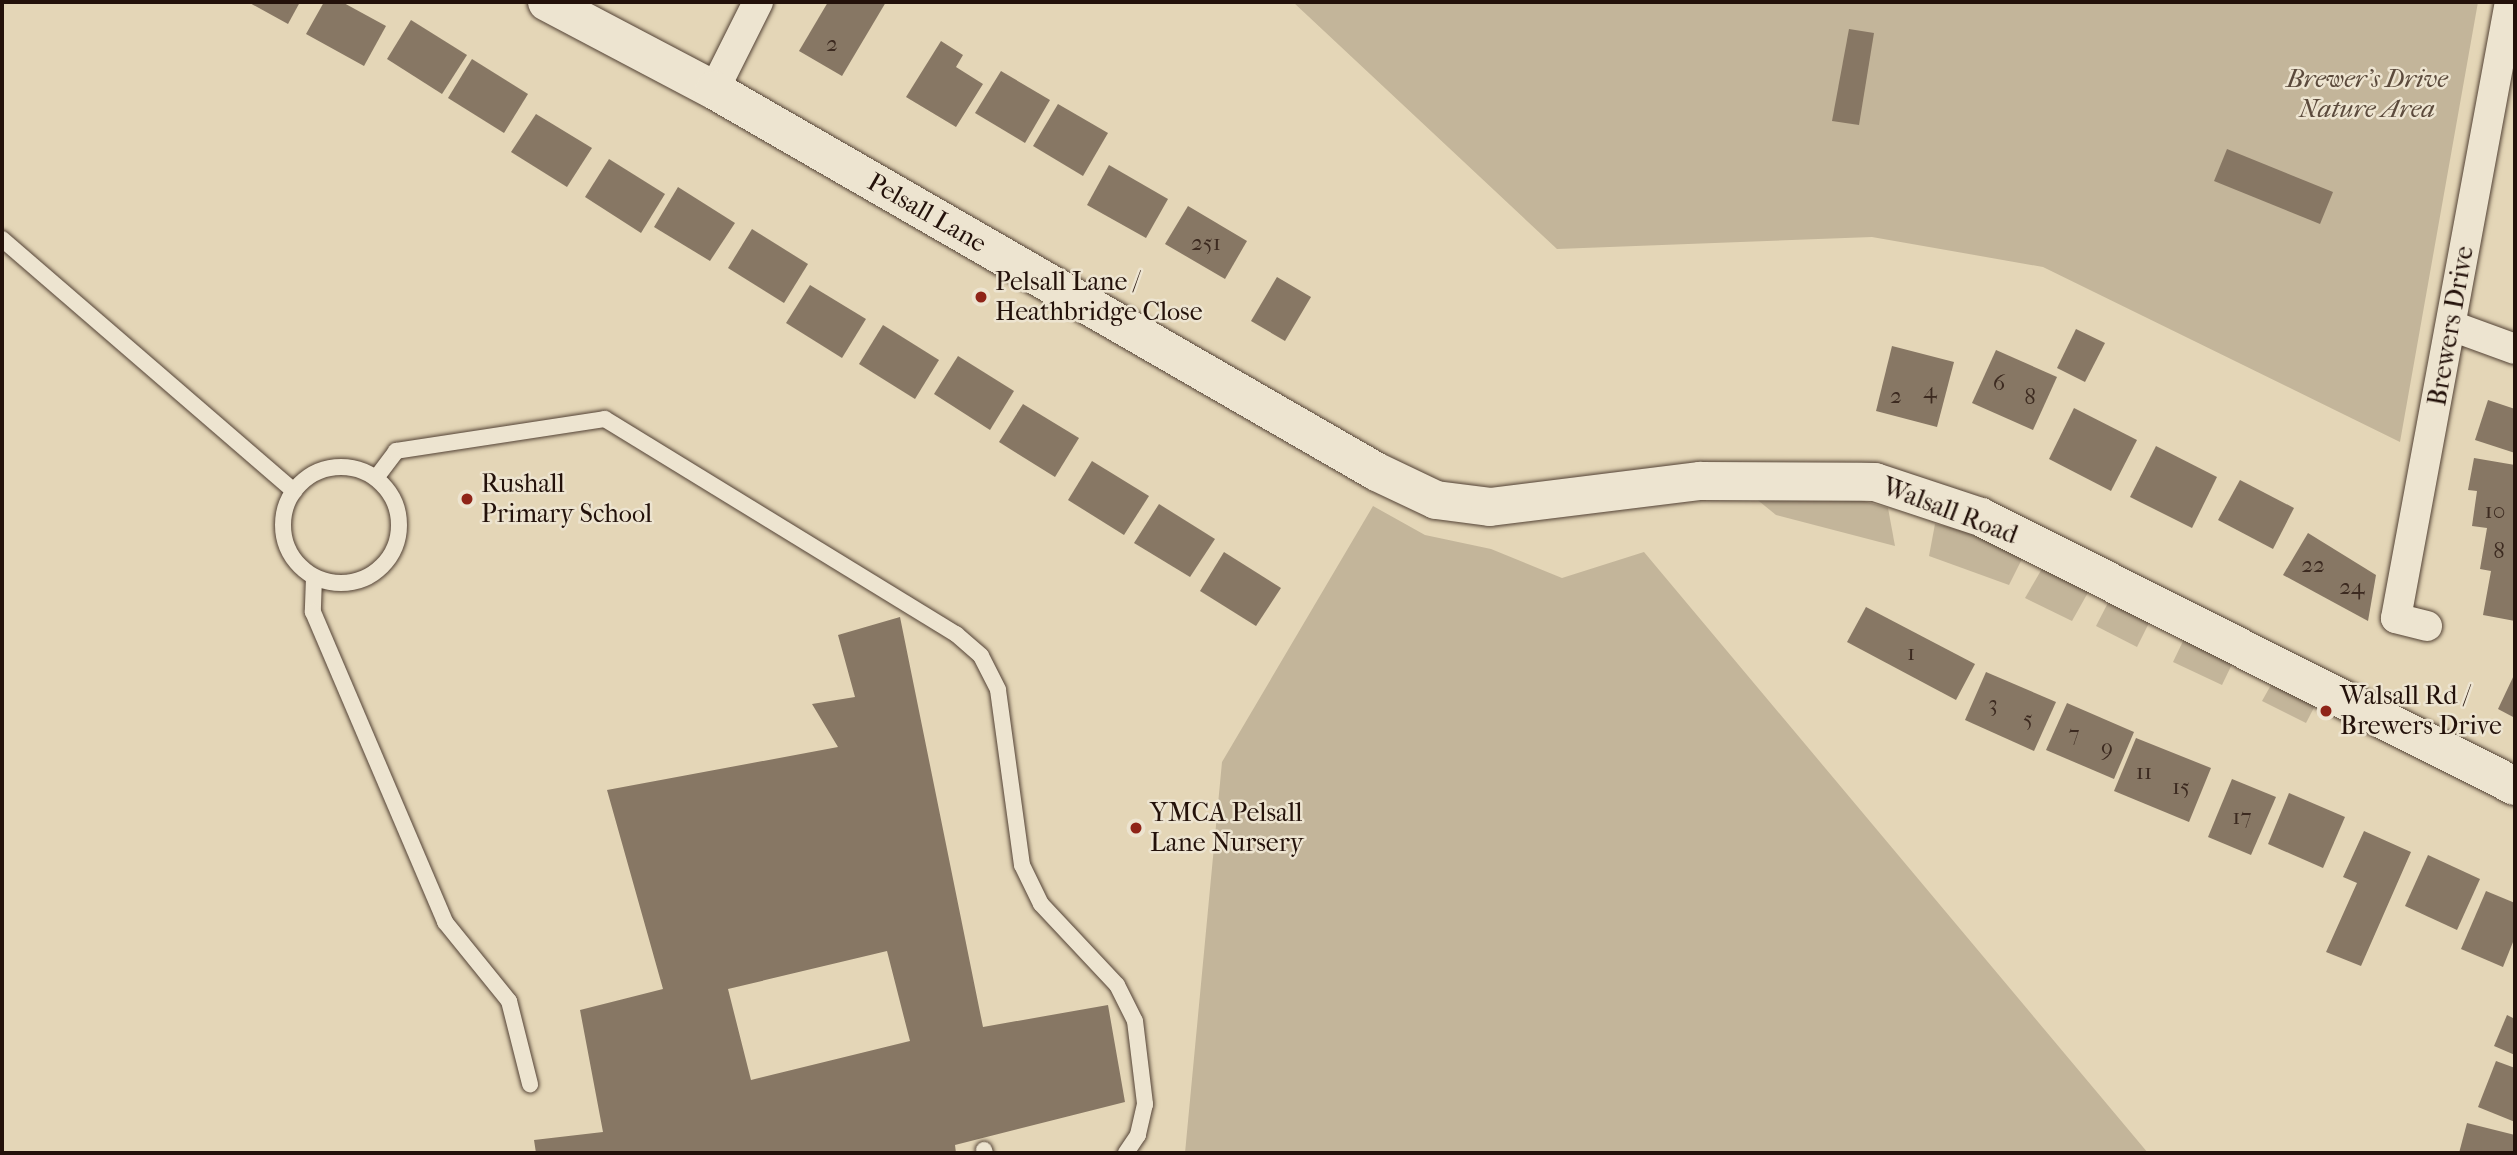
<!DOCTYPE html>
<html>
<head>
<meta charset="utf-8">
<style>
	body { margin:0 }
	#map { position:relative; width:2517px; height:1155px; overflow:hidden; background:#e4d6b7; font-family:"IM FELL French Canon",serif }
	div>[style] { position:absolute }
	.green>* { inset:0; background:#c3b59a }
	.building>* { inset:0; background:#877764 }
	.roads { filter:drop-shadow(0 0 2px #534235) drop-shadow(0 0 2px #534235) }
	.lane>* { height:16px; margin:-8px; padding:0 8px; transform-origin:8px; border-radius:8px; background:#ede4d0 }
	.lane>.ring { margin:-8px; padding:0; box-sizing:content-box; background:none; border:16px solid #ede4d0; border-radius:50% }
	.street>* { height:30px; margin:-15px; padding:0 15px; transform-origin:15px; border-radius:15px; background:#ede4d0 }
	.secondary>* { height:38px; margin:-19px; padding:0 19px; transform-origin:19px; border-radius:19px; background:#ede4d0 }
	.dots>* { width:19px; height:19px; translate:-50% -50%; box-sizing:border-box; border:4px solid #ede4d0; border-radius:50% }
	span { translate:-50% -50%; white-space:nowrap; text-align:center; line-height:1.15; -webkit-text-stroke:5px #ede4d0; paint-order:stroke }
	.number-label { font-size:23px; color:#3c2a20 }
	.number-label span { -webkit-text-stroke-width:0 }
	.park-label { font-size:26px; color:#5b4a3c; font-style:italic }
	.street-label { font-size:26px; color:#23110a }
	.poi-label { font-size:26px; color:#23110a }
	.left { translate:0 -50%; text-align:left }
	.frame { position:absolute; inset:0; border:4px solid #23110a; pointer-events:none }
</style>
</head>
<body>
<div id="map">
	<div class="green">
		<div style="clip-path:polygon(1293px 2px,2478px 2px,2400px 442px,2043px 267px,1872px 237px,1557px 249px)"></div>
		<div style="clip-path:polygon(1738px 484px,1836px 493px,1888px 508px,1895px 546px,1776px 515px)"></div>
		<div style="clip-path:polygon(1373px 506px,1425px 535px,1491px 549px,1562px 578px,1644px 552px,2148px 1153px,1185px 1153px,1222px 762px)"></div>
		<div style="clip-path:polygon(1935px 524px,1969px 531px,2023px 557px,2009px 585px,1929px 556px)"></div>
		<div style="clip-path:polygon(2043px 567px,2090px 589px,2072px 621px,2025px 598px)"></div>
		<div style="clip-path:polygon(2110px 599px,2151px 619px,2137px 647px,2096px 626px)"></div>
		<div style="clip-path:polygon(2185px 637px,2234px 660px,2222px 685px,2173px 662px)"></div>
		<div style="clip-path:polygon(2275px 678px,2318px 700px,2306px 723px,2262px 701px)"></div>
	</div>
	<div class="building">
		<div style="clip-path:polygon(248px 2px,300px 2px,288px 24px)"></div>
		<div style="clip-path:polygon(324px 2px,342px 2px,386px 26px,364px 66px,306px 34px)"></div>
		<div style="clip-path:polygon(828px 2px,886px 2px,842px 76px,799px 51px)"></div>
		<div style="clip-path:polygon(411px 20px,467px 55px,442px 94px,387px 59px)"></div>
		<div style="clip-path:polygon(1849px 29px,1874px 33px,1859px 125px,1832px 121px)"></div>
		<div style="clip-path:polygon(941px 41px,963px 55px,956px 67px,983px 84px,956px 127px,906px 97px)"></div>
		<div style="clip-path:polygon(472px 59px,528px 94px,504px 133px,448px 98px)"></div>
		<div style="clip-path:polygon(1001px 71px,1050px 100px,1025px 143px,975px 113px)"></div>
		<div style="clip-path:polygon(1058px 104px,1108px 133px,1083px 176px,1033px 146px)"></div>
		<div style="clip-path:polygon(536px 114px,592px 148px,567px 187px,511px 152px)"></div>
		<div style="clip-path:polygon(2227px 149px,2333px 192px,2320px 224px,2214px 181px)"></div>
		<div style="clip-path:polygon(609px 159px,665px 194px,641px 233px,585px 197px)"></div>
		<div style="clip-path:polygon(1109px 165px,1168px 199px,1146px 238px,1087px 205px)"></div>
		<div style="clip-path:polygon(678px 187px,735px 223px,710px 261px,654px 227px)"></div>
		<div style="clip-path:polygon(1188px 206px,1247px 241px,1225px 279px,1165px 244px)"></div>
		<div style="clip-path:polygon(752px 229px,808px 264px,784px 303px,728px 268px)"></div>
		<div style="clip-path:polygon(1277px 277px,1311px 297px,1285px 341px,1251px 321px)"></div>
		<div style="clip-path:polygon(810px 285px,866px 319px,842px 358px,786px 323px)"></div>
		<div style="clip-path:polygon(883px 325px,939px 360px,915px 399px,859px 364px)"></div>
		<div style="clip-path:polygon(2076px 329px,2105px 343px,2085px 382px,2057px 368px)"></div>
		<div style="clip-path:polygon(1892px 346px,1954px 362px,1937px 427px,1876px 411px)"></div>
		<div style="clip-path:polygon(1996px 350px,2057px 377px,2033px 430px,1972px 403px)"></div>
		<div style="clip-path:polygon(958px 356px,1014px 391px,990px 430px,934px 394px)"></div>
		<div style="clip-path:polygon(2488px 400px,2515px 409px,2515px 453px,2475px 440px)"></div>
		<div style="clip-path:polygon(1023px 404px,1079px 438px,1055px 477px,999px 442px)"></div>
		<div style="clip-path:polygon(2074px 408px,2137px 440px,2111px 491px,2049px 459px)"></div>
		<div style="clip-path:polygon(2156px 446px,2217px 477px,2192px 528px,2130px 497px)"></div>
		<div style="clip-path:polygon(2474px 458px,2515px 465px,2515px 621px,2483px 615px,2491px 571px,2480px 569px,2487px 528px,2472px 526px,2477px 491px,2468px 490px)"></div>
		<div style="clip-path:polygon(1092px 461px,1149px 496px,1124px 535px,1068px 500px)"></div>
		<div style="clip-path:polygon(2240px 480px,2294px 508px,2273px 549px,2218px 520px)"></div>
		<div style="clip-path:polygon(1159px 504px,1215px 539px,1190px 577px,1134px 543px)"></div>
		<div style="clip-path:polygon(2308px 533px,2376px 575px,2368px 621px,2283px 575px)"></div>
		<div style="clip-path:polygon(1224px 552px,1281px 588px,1256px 626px,1200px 591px)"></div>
		<div style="clip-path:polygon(1866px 607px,1975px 664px,1956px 700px,1847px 642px)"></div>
		<div style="clip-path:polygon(evenodd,900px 617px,983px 1027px,1108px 1005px,1125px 1102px,955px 1145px,956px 1153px,536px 1153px,534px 1140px,603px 1132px,580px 1010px,663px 989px,607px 790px,838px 747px,812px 704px,855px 697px,838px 635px,900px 617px,887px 951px,910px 1041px,751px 1080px,728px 989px,887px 951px)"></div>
		<div style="clip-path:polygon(1986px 672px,2056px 702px,2034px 751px,1965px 720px)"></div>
		<div style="clip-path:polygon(2515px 673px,2515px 718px,2498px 709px)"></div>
		<div style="clip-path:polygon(2067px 703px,2134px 732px,2114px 779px,2046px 750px)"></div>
		<div style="clip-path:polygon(2136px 738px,2211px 768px,2189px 822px,2114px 791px)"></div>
		<div style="clip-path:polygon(2232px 779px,2276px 797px,2251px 855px,2208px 837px)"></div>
		<div style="clip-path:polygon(2289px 793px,2345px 817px,2323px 868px,2268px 844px)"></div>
		<div style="clip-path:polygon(2364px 831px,2411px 852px,2361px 966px,2326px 952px,2357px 883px,2343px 877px)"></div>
		<div style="clip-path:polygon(2428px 855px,2480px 879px,2457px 930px,2405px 906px)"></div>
		<div style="clip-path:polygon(2486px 891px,2515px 903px,2515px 937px,2503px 967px,2461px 949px)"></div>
		<div style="clip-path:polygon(2507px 1015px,2515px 1019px,2515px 1055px,2494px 1046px)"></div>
		<div style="clip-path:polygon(2496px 1061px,2515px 1068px,2515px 1122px,2478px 1107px)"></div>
		<div style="clip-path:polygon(2467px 1123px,2515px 1135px,2515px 1153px,2459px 1153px)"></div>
	</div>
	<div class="roads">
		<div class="lane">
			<div style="left:2px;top:239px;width:386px;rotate:40.8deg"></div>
			<div class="ring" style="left:283px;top:467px;width:100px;height:100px"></div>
			<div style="left:376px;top:478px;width:34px;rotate:-53deg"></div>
			<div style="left:396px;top:451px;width:211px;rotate:-8.7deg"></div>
			<div style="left:605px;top:419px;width:412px;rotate:31.5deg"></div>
			<div style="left:956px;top:634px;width:33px;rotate:41deg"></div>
			<div style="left:981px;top:656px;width:38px;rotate:63deg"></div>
			<div style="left:998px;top:690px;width:177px;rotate:82.2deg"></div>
			<div style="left:1022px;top:865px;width:43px;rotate:64deg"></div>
			<div style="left:1041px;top:904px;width:111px;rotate:46.8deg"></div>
			<div style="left:1117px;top:985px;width:40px;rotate:63.4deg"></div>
			<div style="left:1135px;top:1021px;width:84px;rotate:83.1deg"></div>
			<div style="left:1145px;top:1104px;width:32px;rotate:103deg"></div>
			<div style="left:1138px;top:1135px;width:22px;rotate:124deg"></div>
			<div style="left:314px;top:577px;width:35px;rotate:92deg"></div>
			<div style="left:313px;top:612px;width:337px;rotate:66.9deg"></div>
			<div style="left:445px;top:922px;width:102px;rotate:51deg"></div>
			<div style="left:509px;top:1001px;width:86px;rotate:75.8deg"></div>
			<div style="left:984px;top:1150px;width:3px;rotate:72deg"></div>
		</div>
		<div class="street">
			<div style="left:714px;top:90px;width:98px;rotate:-63.4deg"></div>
			<div style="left:2452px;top:326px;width:67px;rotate:20.1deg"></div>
			<div style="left:2427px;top:626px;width:32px;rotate:-166deg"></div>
			<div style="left:2396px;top:618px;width:626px;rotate:-79.52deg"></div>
		</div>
		<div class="secondary">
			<div style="left:547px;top:2px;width:189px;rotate:27.8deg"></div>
			<div style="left:714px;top:90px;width:765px;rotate:29.95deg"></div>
			<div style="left:1377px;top:472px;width:65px;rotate:25.4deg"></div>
			<div style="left:1436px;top:500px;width:54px;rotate:7.4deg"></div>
			<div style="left:1490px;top:507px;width:212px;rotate:-7.1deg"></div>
			<div style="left:1700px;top:481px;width:175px;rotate:0.3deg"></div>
			<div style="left:1875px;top:482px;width:112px;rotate:18.3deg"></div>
			<div style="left:1981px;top:517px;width:598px;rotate:26.74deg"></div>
		</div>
	</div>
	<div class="dots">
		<div style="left:981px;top:297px;background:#8f2418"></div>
		<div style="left:467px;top:499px;background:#8f2418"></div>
		<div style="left:2326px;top:711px;background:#8f2418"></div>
		<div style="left:1136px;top:828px;background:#8f2418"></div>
	</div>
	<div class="number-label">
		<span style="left:832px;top:44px">2</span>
		<span style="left:1206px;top:243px">251</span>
		<span style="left:1999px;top:383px">6</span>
		<span style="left:1930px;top:391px">4</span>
		<span style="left:1896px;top:396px">2</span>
		<span style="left:2030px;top:397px">8</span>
		<span style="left:2495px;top:511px">10</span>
		<span style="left:2499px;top:551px">8</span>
		<span style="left:2313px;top:565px">22</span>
		<span style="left:2352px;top:587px">24</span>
		<span style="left:1911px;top:653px">1</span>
		<span style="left:1993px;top:704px">3</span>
		<span style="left:2028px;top:719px">5</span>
		<span style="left:2074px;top:734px">7</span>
		<span style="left:2107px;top:748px">9</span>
		<span style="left:2144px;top:772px">11</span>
		<span style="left:2181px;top:787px">15</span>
		<span style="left:2242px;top:817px">17</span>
	</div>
	<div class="park-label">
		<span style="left:2367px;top:94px">Brewer's Drive<br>Nature Area</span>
	</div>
	<div class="street-label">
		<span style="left:927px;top:213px;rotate:30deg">Pelsall Lane</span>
		<span style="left:2451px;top:326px;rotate:-80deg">Brewers Drive</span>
		<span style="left:1950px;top:511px;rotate:21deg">Walsall Road</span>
	</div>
	<div class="poi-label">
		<span class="left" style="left:995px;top:297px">Pelsall Lane /<br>Heathbridge Close</span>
		<span class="left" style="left:481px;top:499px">Rushall<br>Primary School</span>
		<span class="left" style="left:2340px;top:711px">Walsall Rd /<br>Brewers Drive</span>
		<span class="left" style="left:1150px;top:828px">YMCA Pelsall<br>Lane Nursery</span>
	</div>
	<div class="frame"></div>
</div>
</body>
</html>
